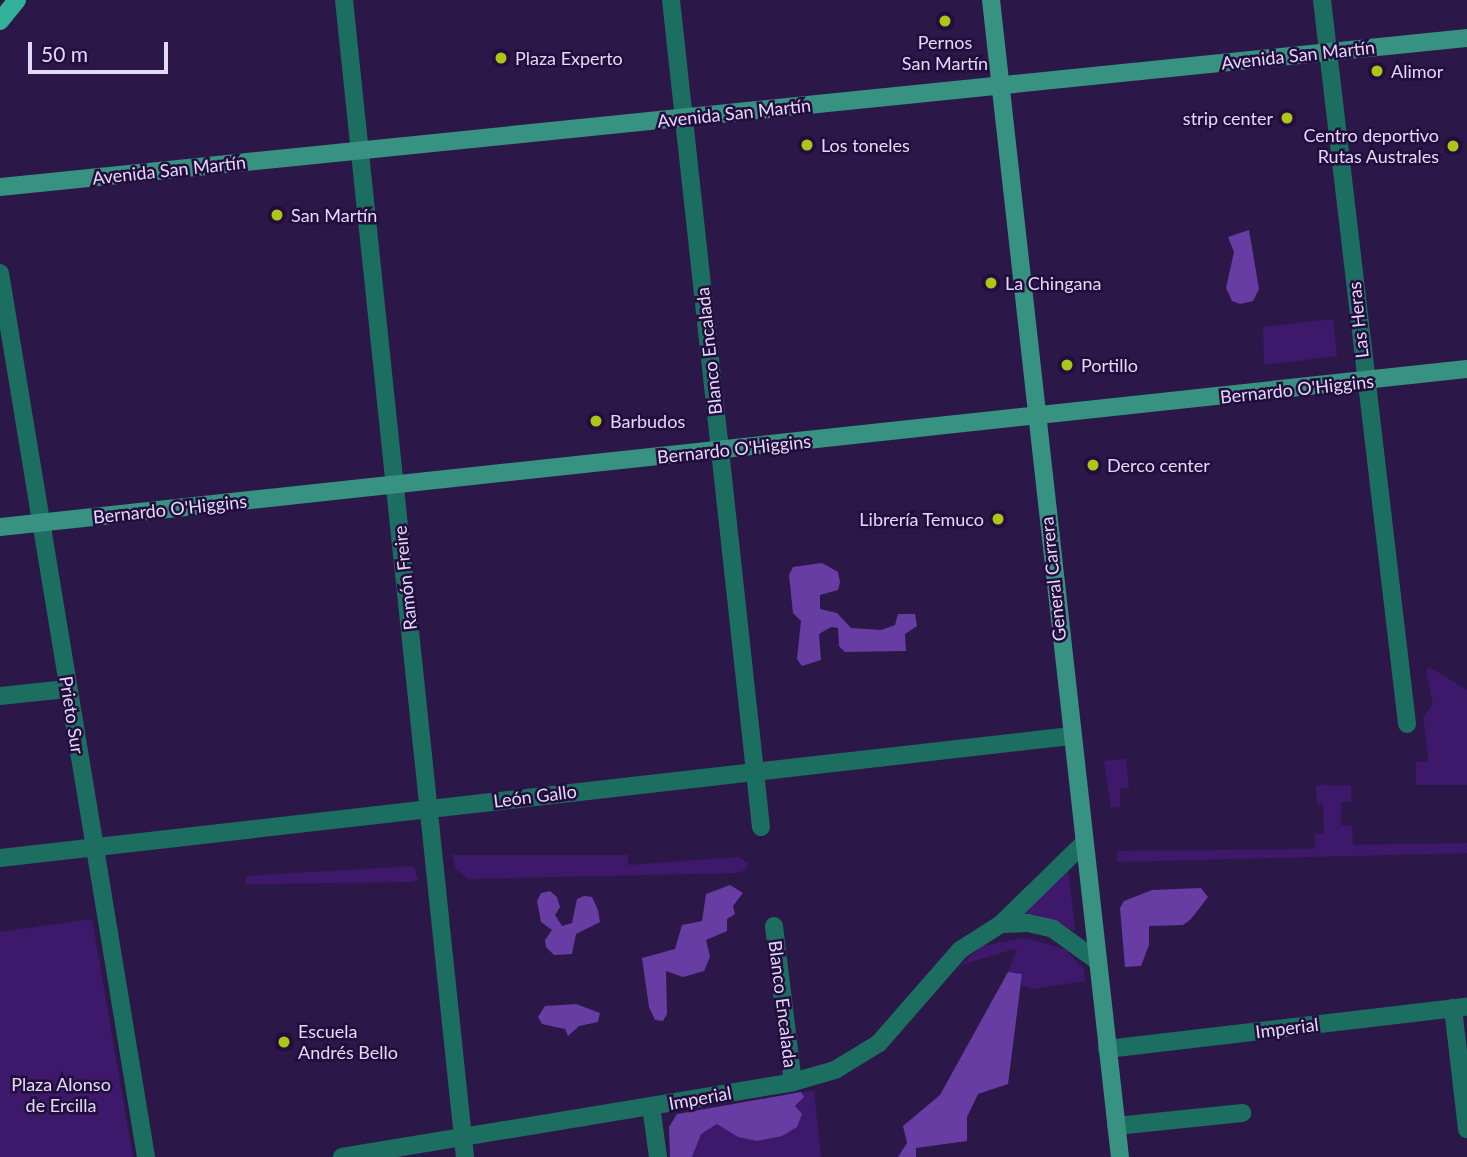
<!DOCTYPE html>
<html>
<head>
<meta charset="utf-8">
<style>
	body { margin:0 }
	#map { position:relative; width:1467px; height:1157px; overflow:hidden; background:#2c1848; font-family:Lato,sans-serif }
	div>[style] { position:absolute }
	.green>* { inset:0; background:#3e196b }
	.forest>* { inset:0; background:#673ca3 }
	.street>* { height:18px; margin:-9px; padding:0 9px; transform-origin:9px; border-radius:9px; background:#1c6e61 }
	.secondary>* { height:18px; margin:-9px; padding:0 9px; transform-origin:9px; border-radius:9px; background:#379282 }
	.primary>* { height:18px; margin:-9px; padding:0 9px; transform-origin:9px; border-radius:9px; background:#32b19c }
	.dots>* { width:19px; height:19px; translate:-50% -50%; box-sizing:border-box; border:4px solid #220d3d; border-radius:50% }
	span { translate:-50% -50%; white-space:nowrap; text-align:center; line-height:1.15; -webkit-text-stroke:5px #220d3d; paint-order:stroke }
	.poi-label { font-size:18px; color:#e2d9f8 }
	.left { translate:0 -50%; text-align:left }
	.right { translate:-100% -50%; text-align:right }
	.street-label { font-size:18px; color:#e2d9f8 }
	.park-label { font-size:18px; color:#e3dbf6 }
	.scale { position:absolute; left:28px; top:42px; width:140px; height:32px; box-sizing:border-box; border:4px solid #e2d9f8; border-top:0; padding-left:9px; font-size:21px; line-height:24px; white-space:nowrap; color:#e2d9f8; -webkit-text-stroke:5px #220d3d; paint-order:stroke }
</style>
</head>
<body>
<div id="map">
	<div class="green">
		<div style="clip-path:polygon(1333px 319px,1337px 356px,1264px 365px,1263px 327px)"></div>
		<div style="clip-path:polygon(1429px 667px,1467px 690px,1467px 785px,1416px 785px,1416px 762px,1429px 762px,1423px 717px,1433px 704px,1426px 671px)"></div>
		<div style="clip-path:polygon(1126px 759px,1129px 788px,1120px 788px,1120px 807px,1111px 808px,1104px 761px)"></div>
		<div style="clip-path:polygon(1316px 785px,1351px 786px,1351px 802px,1341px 802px,1341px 825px,1352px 826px,1353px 845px,1467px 843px,1467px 853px,1117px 862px,1117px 851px,1315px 849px,1315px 834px,1324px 834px,1323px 804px,1317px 804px)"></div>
		<div style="clip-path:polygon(452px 855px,628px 855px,628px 865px,739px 857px,748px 864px,746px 870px,736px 873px,468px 879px,456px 869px)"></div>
		<div style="clip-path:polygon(414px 866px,418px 880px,410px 882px,245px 884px,247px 876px)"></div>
		<div style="clip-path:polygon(1068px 866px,1075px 931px,1037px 915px,1018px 913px)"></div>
		<div style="clip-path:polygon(92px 919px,133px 1157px,0 1157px,0 932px)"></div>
		<div style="clip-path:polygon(1024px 938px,1065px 949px,1084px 969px,1085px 981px,1033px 989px,1022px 985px,1022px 974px,1008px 972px,1017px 950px,1013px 949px,959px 966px,982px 946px)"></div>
		<div style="clip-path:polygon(814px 1091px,821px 1157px,692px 1157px,701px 1134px,718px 1123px,738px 1137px,757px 1141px,800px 1102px,801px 1092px)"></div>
	</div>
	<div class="forest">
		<div style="clip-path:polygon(1249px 230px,1259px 289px,1253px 301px,1240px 304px,1232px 301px,1226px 288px,1234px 252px,1228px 237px)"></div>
		<div style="clip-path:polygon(822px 563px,838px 572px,840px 582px,838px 590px,820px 595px,820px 609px,837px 613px,851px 628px,881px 630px,895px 625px,898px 614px,915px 614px,917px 626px,905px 634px,906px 651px,845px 652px,839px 646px,838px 628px,831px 627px,819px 634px,821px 660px,802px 666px,797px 659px,801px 621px,793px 613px,789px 575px,793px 567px)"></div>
		<div style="clip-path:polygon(730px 885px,743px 893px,733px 906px,735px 914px,727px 919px,727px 931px,706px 940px,710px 957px,704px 971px,683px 977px,666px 971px,667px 1014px,663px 1021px,655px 1020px,649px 1007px,642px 958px,675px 949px,682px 925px,702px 921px,706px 894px)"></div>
		<div style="clip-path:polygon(1201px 888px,1208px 897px,1191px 919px,1183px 925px,1149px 926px,1149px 945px,1141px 966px,1125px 967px,1120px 908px,1124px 901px,1152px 890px)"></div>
		<div style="clip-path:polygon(550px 891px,557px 897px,560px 907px,555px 915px,562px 926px,572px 923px,577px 899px,584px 896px,592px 897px,598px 910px,600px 922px,576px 934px,572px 954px,554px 955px,546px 947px,545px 940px,552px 930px,541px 922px,537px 901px,541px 893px)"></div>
		<div style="clip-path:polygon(1008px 972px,1022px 974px,1008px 1084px,978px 1094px,967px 1117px,967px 1141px,916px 1148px,916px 1157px,898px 1157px,907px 1143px,903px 1126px,940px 1095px)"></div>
		<div style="clip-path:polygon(576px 1004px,600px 1013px,598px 1022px,579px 1026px,568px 1036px,565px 1029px,542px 1024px,538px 1017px,545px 1006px)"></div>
		<div style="clip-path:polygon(801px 1092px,804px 1097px,795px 1106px,802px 1114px,797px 1127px,782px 1136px,757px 1141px,738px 1137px,717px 1124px,701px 1134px,692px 1157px,670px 1157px,669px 1127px,677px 1114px)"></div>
	</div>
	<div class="street">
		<div style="left:344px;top:0;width:1163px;rotate:84.03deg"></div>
		<div style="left:671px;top:0;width:832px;rotate:83.79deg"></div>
		<div style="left:1322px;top:0;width:729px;rotate:83.3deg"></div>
		<div style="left:0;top:273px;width:896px;rotate:80.62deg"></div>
		<div style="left:0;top:696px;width:67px;rotate:-6deg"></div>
		<div style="left:0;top:858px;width:1078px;rotate:-6.5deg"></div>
		<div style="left:1001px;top:924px;width:115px;rotate:-44.3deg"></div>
		<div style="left:774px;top:926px;width:157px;rotate:83.1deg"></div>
		<div style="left:1453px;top:1008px;width:122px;rotate:83.4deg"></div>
		<div style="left:1107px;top:1049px;width:362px;rotate:-6.7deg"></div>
		<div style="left:651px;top:1106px;width:51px;rotate:82.2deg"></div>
		<div style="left:1116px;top:1126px;width:127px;rotate:-5.9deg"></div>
		<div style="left:342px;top:1157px;width:457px;rotate:-9.4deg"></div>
		<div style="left:793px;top:1082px;width:44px;rotate:-15.9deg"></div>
		<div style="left:835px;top:1070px;width:52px;rotate:-31.5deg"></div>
		<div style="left:879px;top:1043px;width:123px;rotate:-48.9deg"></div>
		<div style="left:960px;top:950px;width:49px;rotate:-32.4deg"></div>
		<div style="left:1001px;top:924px;width:27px;rotate:-2deg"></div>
		<div style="left:1028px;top:923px;width:26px;rotate:13deg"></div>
		<div style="left:1053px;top:929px;width:53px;rotate:35.8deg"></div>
	</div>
	<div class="secondary">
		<div style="left:991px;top:0;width:1164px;rotate:83.64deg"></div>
		<div style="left:0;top:187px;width:1475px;rotate:-5.8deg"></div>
		<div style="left:0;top:527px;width:1475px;rotate:-6.15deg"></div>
	</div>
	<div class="primary">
		<div style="left:0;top:21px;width:27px;rotate:-51deg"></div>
	</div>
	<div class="dots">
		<div style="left:945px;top:21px;background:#abc616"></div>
		<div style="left:501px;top:58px;background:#abc616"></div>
		<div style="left:1377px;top:71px;background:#abc616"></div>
		<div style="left:1287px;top:118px;background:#abc616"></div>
		<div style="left:807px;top:145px;background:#abc616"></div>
		<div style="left:1453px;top:146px;background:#abc616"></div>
		<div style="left:277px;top:215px;background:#abc616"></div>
		<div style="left:991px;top:283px;background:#abc616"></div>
		<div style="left:1067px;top:365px;background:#abc616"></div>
		<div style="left:596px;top:421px;background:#abc616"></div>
		<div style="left:1093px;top:465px;background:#abc616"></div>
		<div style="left:998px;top:519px;background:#abc616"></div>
		<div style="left:284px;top:1042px;background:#abc616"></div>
	</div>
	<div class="poi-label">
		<span style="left:945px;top:53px">Pernos<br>San Martín</span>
		<span class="left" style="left:515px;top:58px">Plaza Experto</span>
		<span class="left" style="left:1391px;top:71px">Alimor</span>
		<span class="right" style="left:1273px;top:118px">strip center</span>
		<span class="right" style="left:1439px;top:146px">Centro deportivo<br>Rutas Australes</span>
		<span class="left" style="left:821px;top:145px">Los toneles</span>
		<span class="left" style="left:291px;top:215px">San Martín</span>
		<span class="left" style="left:1005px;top:283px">La Chingana</span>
		<span class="left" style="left:1081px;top:365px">Portillo</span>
		<span class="left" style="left:610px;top:421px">Barbudos</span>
		<span class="left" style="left:1107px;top:465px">Derco center</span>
		<span class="right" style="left:984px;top:519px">Librería Temuco</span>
		<span class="left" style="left:298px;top:1042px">Escuela<br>Andrés Bello</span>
	</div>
	<div class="street-label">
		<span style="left:1298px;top:55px;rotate:-6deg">Avenida San Martín</span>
		<span style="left:734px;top:113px;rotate:-6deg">Avenida San Martín</span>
		<span style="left:169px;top:170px;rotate:-6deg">Avenida San Martín</span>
		<span style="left:1358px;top:320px;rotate:-96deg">Las Heras</span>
		<span style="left:709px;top:351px;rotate:-96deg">Blanco Encalada</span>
		<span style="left:1297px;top:389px;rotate:-6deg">Bernardo O'Higgins</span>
		<span style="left:734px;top:449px;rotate:-6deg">Bernardo O'Higgins</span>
		<span style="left:170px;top:509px;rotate:-6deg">Bernardo O'Higgins</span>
		<span style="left:405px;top:578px;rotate:-96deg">Ramón Freire</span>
		<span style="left:1053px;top:579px;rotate:-96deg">General Carrera</span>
		<span style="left:72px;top:715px;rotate:81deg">Prieto Sur</span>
		<span style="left:535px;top:796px;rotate:-7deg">León Gallo</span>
		<span style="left:783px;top:1004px;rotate:83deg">Blanco Encalada</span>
		<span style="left:1287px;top:1028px;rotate:-7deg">Imperial</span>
		<span style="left:700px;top:1098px;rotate:-10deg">Imperial</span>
	</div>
	<div class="park-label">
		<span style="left:61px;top:1095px">Plaza Alonso<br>de Ercilla</span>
	</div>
	<div class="scale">50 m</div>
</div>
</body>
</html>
